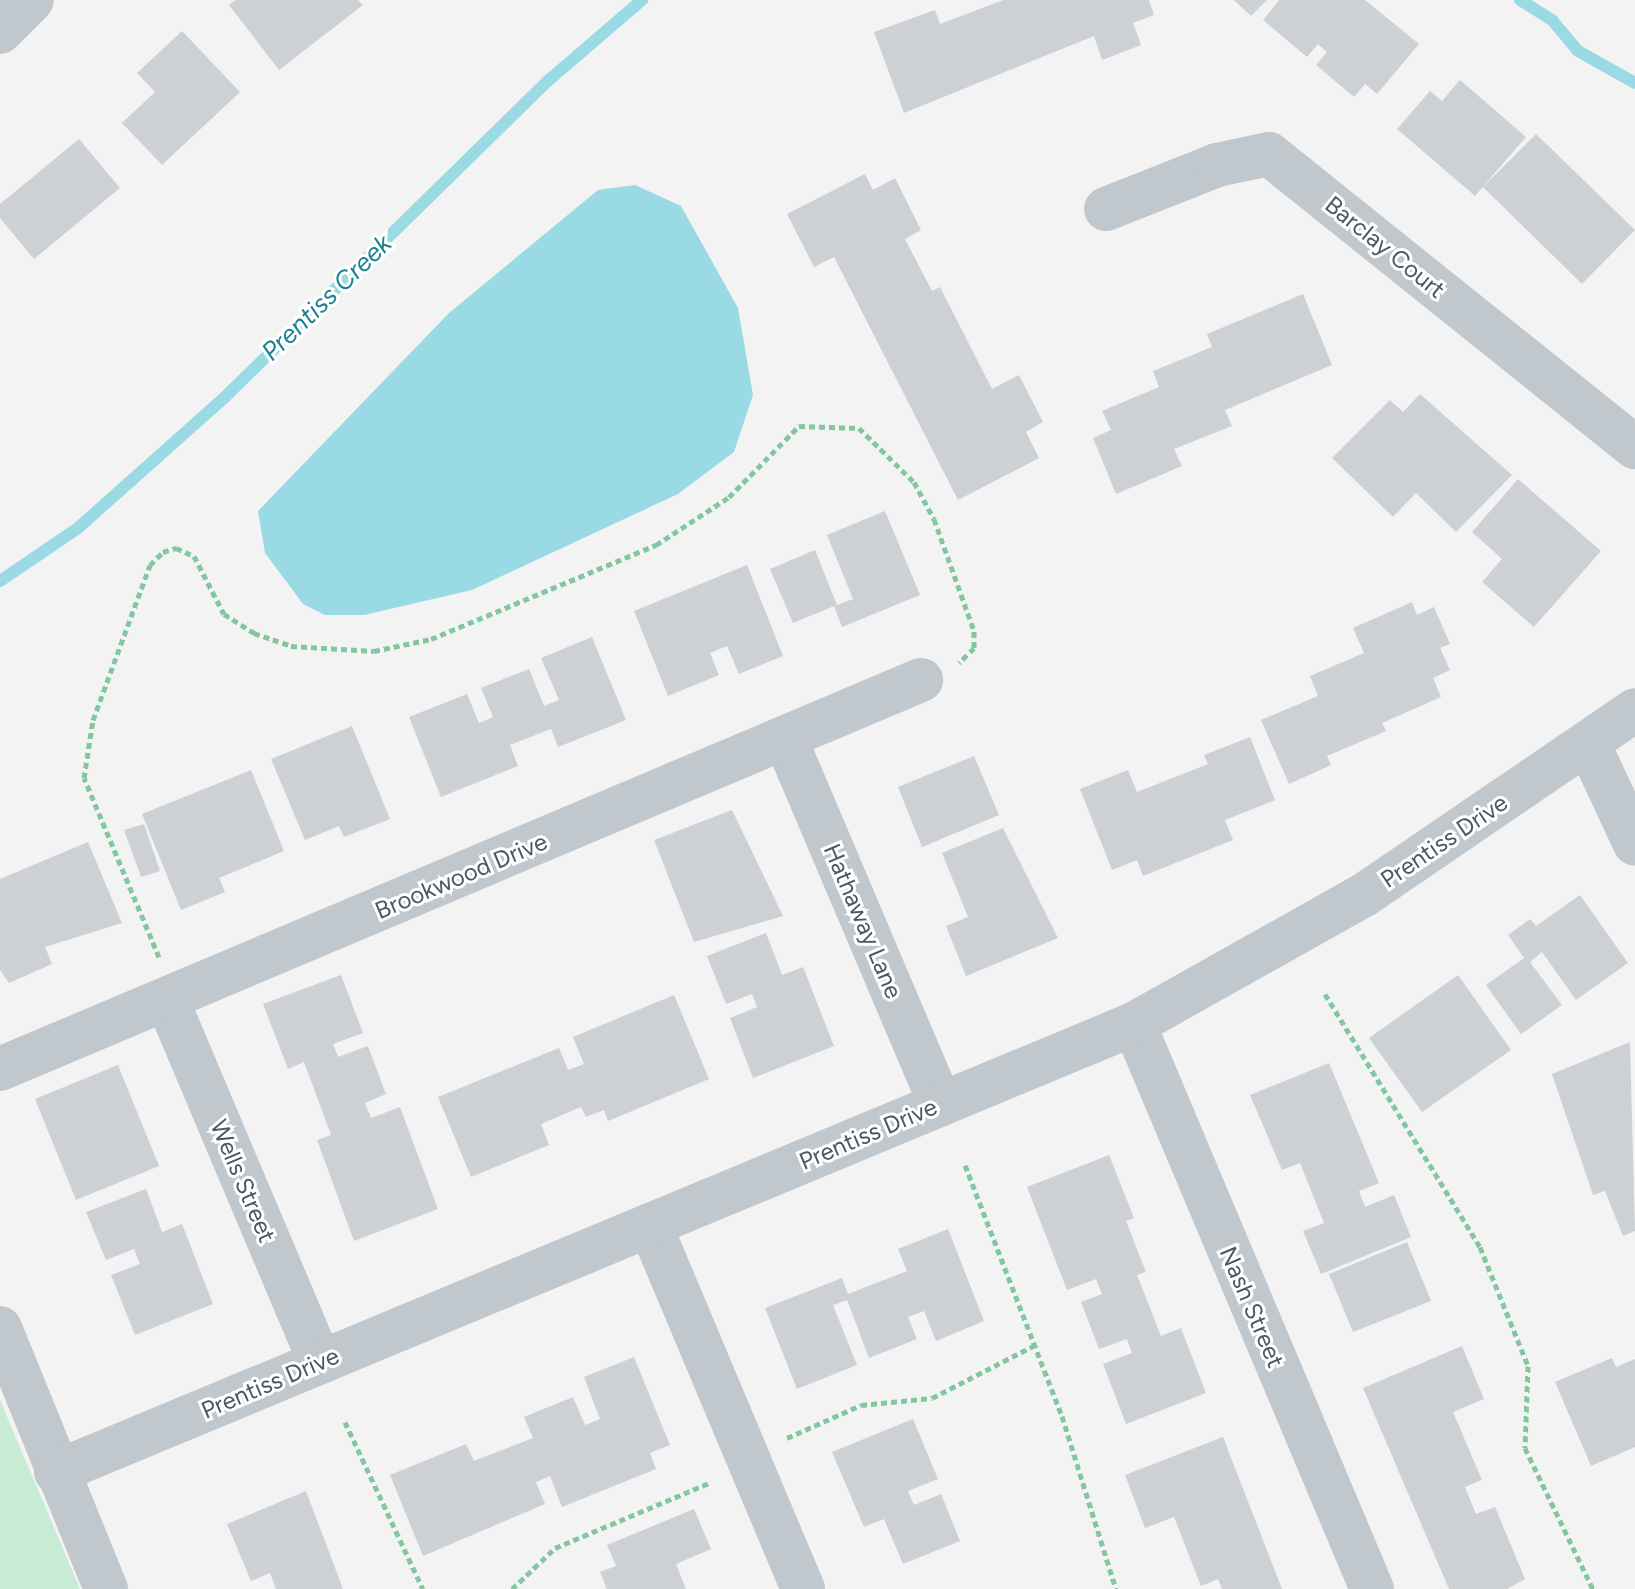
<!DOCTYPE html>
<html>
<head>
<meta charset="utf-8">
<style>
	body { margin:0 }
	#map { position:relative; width:1635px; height:1589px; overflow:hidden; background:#f4f3f3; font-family:Figtree,sans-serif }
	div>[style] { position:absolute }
	.green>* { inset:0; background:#c7ecd3 }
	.water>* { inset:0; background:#99dae4 }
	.stream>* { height:12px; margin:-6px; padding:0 6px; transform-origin:6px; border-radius:6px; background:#99dae4 }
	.building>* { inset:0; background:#cdd0d4 }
	.path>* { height:5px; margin-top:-2.5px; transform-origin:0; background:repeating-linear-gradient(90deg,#82c7a0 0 6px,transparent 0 10px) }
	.minor>* { height:44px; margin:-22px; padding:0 22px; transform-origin:22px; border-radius:22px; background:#c0c7cd }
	span { translate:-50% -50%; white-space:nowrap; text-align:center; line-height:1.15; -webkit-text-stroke:6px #fff; paint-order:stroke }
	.street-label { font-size:24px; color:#4c575e }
	.water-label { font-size:26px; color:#1b8293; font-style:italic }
</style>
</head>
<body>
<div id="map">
	<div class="green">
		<div style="clip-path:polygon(0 1400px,80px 1589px,0 1589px)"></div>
	</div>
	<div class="water">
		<div style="clip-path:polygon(635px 185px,681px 206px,738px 308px,753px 395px,734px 452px,678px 494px,472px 590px,364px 615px,325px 615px,303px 604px,265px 553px,258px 511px,449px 313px,598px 190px)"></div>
	</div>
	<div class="stream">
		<div style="left:1520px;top:0;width:38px;rotate:32deg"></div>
		<div style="left:1552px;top:20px;width:40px;rotate:50deg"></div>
		<div style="left:1578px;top:51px;width:65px;rotate:29.3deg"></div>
		<div style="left:0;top:581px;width:94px;rotate:-34.2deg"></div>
		<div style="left:78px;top:528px;width:197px;rotate:-41.7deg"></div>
		<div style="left:225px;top:397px;width:453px;rotate:-44.4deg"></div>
		<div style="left:549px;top:80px;width:123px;rotate:-40.7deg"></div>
	</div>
	<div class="building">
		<div style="clip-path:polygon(236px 0,358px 0,363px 5px,279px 70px,229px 5px)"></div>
		<div style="clip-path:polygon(1003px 0,1149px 0,1154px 15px,1133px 23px,1141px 45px,1102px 60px,1094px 36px,904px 113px,874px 32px,935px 10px,940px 24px)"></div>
		<div style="clip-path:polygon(1234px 0,1267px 0,1251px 16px)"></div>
		<div style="clip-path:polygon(1279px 0,1365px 0,1419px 44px,1377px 94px,1365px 84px,1354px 97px,1316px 65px,1327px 52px,1318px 44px,1307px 57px,1263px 20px)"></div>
		<div style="clip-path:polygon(182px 31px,240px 92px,162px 165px,122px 123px,155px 92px,137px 73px)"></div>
		<div style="clip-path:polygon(1460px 80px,1526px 137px,1475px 196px,1397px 129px,1430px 91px,1442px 101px)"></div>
		<div style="clip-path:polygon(1536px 134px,1635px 230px,1582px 284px,1483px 187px)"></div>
		<div style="clip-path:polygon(79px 139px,120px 188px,34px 259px,0 218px,0 204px)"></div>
		<div style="clip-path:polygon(865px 174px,873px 190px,895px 178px,921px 230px,905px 239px,932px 291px,940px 287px,992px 389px,1019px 375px,1043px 422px,1026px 432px,1039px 458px,958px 500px,834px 257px,814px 267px,787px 214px)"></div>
		<div style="clip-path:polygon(1303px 294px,1332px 365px,1225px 410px,1232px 426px,1174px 449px,1182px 466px,1116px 494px,1093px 438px,1111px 430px,1102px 411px,1159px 387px,1153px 371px,1212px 347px,1207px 334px)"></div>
		<div style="clip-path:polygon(1420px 394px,1512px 475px,1456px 532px,1416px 493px,1393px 517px,1332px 458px,1390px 400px,1403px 412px)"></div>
		<div style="clip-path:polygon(1518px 479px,1601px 551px,1534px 627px,1482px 582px,1502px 559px,1472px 532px)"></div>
		<div style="clip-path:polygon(885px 511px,920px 595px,842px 627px,834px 606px,793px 623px,770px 569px,815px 550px,837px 605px,853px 599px,827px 535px)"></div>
		<div style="clip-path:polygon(747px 565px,783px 656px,739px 674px,727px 646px,710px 653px,719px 675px,668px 696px,634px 611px)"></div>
		<div style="clip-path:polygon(1412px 602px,1417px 615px,1434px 607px,1450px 644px,1440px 648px,1450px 670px,1433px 678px,1441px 697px,1382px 723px,1386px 731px,1327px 756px,1331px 765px,1289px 784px,1261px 720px,1318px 696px,1310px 676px,1364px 653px,1353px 628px)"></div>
		<div style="clip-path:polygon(592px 637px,626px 720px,558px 747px,551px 729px,510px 745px,518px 766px,441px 797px,409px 717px,467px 694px,479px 723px,493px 717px,481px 688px,529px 669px,544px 706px,559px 700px,541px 658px)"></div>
		<div style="clip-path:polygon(352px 726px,390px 819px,344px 837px,339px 826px,305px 840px,271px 759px)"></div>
		<div style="clip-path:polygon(1250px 737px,1275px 800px,1225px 820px,1233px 840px,1143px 876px,1137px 860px,1112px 870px,1080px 789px,1128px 770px,1137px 792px,1208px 764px,1204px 755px)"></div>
		<div style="clip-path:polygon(974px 756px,999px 815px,922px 847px,898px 787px)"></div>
		<div style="clip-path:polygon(251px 770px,284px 851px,219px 878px,225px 892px,181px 910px,142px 814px)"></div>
		<div style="clip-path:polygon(732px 810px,783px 916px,694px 942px,654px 840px)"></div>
		<div style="clip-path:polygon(144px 824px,160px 871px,141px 877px,124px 830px)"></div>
		<div style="clip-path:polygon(1003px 828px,1058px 938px,966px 976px,946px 926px,968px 917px,942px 853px)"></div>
		<div style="clip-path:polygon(88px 842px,122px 923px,45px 947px,52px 964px,9px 983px,0 970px,0 879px)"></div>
		<div style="clip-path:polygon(1580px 895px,1628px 963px,1576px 1000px,1542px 952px,1530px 962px,1562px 1005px,1521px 1034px,1486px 985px,1524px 958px,1508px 935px,1530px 919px,1536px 926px)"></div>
		<div style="clip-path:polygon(766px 933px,782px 975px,803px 967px,834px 1046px,753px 1078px,730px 1018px,757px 1007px,752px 994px,726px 1004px,707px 956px)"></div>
		<div style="clip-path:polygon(341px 975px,363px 1033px,333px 1044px,338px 1057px,368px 1046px,386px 1094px,365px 1103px,371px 1118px,400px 1107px,438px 1209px,354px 1241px,317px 1140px,331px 1135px,304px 1062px,288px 1069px,263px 1004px)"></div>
		<div style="clip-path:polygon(1458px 975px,1511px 1050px,1422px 1112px,1369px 1038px)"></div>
		<div style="clip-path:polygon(674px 995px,709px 1079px,608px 1121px,604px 1110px,586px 1117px,581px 1107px,541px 1124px,549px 1145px,471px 1177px,438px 1097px,559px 1048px,568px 1070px,584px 1064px,573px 1037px)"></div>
		<div style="clip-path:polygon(1630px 1042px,1635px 1231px,1623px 1236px,1605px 1191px,1593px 1195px,1552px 1074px)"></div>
		<div style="clip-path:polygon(1329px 1063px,1379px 1183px,1359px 1191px,1365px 1207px,1394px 1195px,1411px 1237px,1321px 1274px,1303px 1231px,1324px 1223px,1300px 1163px,1282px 1170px,1250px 1095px)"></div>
		<div style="clip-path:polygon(118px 1065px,159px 1166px,76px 1200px,35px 1099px)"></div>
		<div style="clip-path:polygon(1109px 1155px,1134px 1218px,1126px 1221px,1146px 1272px,1137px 1275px,1161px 1336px,1181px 1328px,1206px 1393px,1126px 1424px,1103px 1364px,1132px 1353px,1127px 1339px,1099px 1349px,1081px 1302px,1102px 1294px,1096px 1279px,1067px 1290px,1027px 1187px)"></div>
		<div style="clip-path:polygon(146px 1189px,162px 1232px,182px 1224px,213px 1304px,135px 1335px,111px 1275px,140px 1264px,134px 1249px,106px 1260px,86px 1212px)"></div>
		<div style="clip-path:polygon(948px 1229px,984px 1321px,936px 1341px,924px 1311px,908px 1317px,917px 1339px,869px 1358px,847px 1300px,833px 1305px,857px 1365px,797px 1389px,765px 1308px,842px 1278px,848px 1294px,907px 1271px,898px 1249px)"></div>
		<div style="clip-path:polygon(1407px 1242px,1431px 1301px,1353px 1332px,1329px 1274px)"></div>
		<div style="clip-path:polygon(1462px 1346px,1484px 1399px,1453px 1412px,1482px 1480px,1465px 1487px,1476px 1514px,1495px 1507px,1525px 1579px,1507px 1589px,1449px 1589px,1363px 1388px)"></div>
		<div style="clip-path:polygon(634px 1357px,670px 1445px,650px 1453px,656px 1469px,562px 1507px,550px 1476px,536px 1482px,545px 1504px,423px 1556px,390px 1475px,466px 1444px,474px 1461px,533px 1438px,524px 1417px,573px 1397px,585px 1425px,600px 1419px,584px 1377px)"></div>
		<div style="clip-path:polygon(1612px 1358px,1616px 1367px,1635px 1359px,1635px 1447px,1591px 1466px,1555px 1382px)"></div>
		<div style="clip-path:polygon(913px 1419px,938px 1479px,908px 1491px,914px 1505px,941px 1494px,960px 1541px,903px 1564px,884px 1519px,864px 1527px,832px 1452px)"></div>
		<div style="clip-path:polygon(1223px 1437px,1282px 1589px,1222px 1589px,1218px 1579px,1201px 1586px,1174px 1517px,1145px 1528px,1125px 1475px)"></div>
		<div style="clip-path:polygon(306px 1491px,343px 1589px,276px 1589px,270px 1573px,251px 1581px,227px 1524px)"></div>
		<div style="clip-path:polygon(694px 1509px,711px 1549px,676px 1564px,686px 1589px,607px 1589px,600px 1572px,616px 1566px,607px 1545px)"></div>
	</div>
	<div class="path">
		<div style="left:159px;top:957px;width:194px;rotate:-112.7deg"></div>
		<div style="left:84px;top:778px;width:59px;rotate:-81.2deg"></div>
		<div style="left:93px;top:720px;width:165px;rotate:-69.8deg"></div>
		<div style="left:150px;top:565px;width:18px;rotate:-45deg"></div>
		<div style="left:163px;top:552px;width:14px;rotate:-17deg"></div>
		<div style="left:176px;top:548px;width:20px;rotate:24deg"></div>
		<div style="left:194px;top:556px;width:65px;rotate:62.7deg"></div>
		<div style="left:224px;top:614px;width:36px;rotate:32deg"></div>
		<div style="left:254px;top:633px;width:39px;rotate:19deg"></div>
		<div style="left:291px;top:646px;width:83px;rotate:3.4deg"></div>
		<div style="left:374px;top:651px;width:58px;rotate:-11.9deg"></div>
		<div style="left:431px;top:639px;width:244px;rotate:-22.7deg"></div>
		<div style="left:656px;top:545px;width:87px;rotate:-33.3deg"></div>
		<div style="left:729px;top:497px;width:100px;rotate:-45.4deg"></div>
		<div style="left:799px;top:426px;width:60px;rotate:1.9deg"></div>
		<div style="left:859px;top:428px;width:77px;rotate:44.5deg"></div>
		<div style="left:914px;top:482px;width:42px;rotate:61.6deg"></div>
		<div style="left:934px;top:519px;width:119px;rotate:70.3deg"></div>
		<div style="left:974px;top:631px;width:17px;rotate:90deg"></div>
		<div style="left:974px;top:648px;width:21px;rotate:135deg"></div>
		<div style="left:1325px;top:994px;width:297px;rotate:58.5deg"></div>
		<div style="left:1480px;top:1247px;width:128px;rotate:68deg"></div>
		<div style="left:1528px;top:1366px;width:82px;rotate:92.1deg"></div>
		<div style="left:1525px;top:1448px;width:157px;rotate:64.3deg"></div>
		<div style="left:965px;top:1165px;width:269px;rotate:68.9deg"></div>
		<div style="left:1062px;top:1416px;width:181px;rotate:72.7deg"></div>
		<div style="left:345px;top:1422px;width:184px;rotate:65deg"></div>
		<div style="left:787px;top:1438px;width:81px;rotate:-24deg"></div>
		<div style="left:861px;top:1405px;width:71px;rotate:-5.6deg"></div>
		<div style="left:932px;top:1398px;width:114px;rotate:-27.2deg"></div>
		<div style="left:512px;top:1589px;width:59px;rotate:-43.6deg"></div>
		<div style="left:555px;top:1548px;width:169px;rotate:-22.9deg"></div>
	</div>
	<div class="minor">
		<div style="left:0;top:32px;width:45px;rotate:-45deg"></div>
		<div style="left:1106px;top:209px;width:119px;rotate:-21.6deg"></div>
		<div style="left:1217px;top:165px;width:53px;rotate:-11.9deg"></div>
		<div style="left:1269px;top:154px;width:469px;rotate:38.7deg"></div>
		<div style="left:785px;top:738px;width:397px;rotate:67deg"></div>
		<div style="left:1588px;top:743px;width:111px;rotate:65deg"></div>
		<div style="left:167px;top:1000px;width:393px;rotate:67.1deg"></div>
		<div style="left:1134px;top:1024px;width:613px;rotate:67.16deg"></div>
		<div style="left:0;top:1069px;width:1000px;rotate:-22.9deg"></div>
		<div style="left:650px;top:1225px;width:395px;rotate:67.2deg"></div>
		<div style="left:0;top:1328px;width:282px;rotate:67.9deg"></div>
		<div style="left:56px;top:1472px;width:1167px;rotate:-22.57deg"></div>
		<div style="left:1134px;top:1024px;width:264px;rotate:-29.3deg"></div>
		<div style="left:1364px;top:895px;width:328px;rotate:-34.3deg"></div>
	</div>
	<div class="street-label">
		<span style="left:1385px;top:247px;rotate:39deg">Barclay Court</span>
		<span style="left:1444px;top:841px;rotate:-34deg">Prentiss Drive</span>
		<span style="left:461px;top:876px;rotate:-23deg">Brookwood Drive</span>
		<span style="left:863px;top:921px;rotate:67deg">Hathaway Lane</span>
		<span style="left:868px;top:1134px;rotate:-23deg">Prentiss Drive</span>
		<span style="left:243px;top:1181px;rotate:67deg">Wells Street</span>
		<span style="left:1252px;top:1307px;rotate:67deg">Nash Street</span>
		<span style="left:270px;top:1383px;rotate:-23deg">Prentiss Drive</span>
	</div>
	<div class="water-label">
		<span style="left:327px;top:298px;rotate:-44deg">Prentiss Creek</span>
	</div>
</div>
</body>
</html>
